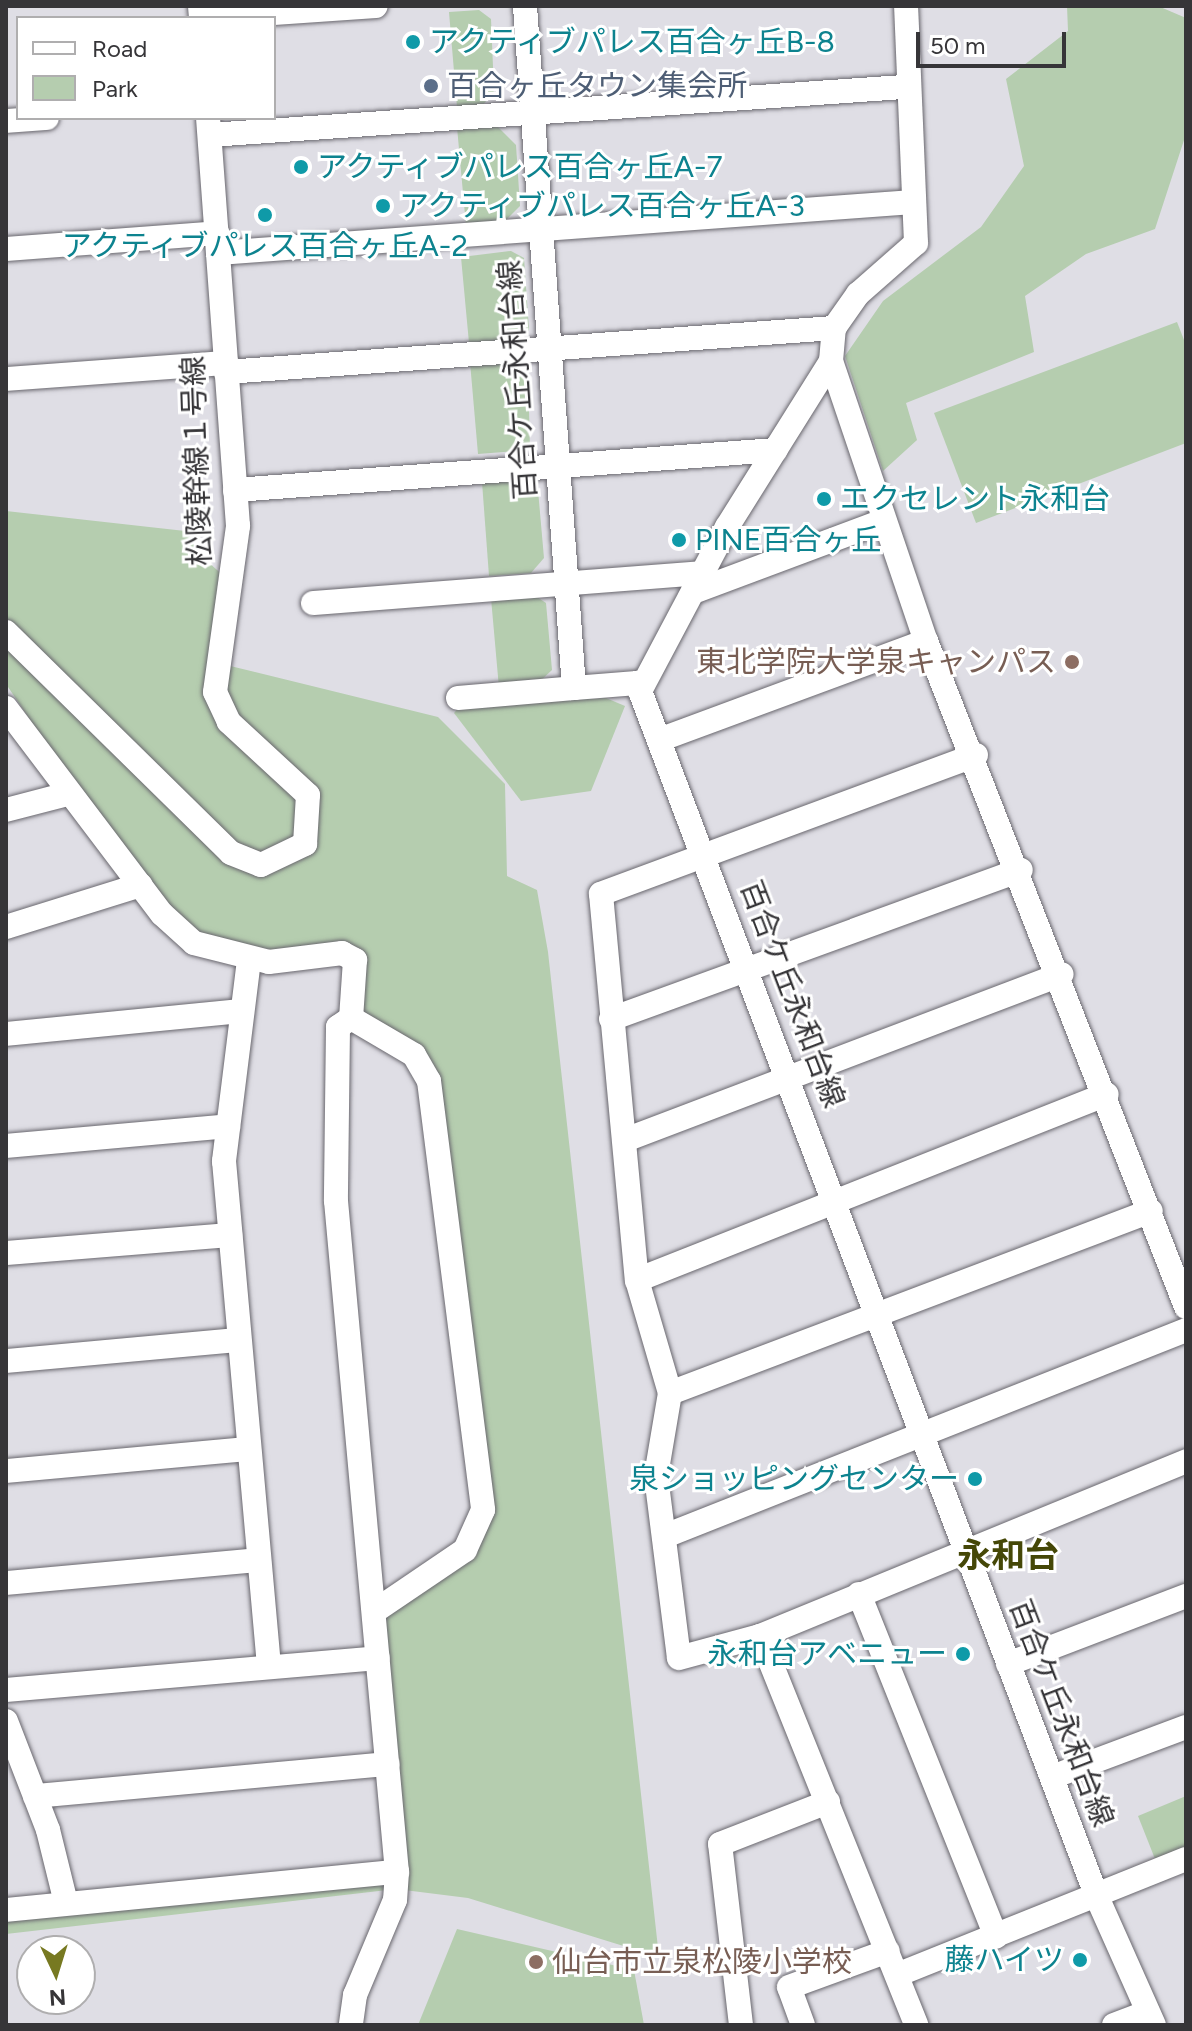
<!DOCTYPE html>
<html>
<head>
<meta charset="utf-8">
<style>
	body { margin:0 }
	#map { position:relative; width:1192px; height:2031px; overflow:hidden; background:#dfdee5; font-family:Figtree,"Noto Sans JP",sans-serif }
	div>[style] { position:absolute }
	.green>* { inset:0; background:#b5cdaf }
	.roads { filter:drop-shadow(0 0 2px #69676e) drop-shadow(0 0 2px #69676e) }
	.minor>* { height:24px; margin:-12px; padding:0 12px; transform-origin:12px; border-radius:12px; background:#fff }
	.dots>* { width:22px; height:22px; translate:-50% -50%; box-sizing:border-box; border:4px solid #fff; border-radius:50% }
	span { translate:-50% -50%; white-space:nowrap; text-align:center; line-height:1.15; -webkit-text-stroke:6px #fff; paint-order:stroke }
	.culture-label { font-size:30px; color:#0d838f }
	.left { translate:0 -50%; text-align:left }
	.right { translate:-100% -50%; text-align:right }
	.service-label { font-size:30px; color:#4e5e75 }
	.street-label { font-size:30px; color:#363538 }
	.education-label { font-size:30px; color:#785e54 }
	.quarter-label { font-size:34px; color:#454707; font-weight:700 }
	.frame { position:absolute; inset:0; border:8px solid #363538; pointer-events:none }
	.legend { position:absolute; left:16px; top:16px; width:260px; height:104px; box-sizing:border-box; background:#fff; border:2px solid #afaeaf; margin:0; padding:10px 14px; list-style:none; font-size:24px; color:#363538 }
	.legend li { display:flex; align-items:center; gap:16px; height:40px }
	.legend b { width:40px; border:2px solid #afaeaf }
	.north { position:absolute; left:16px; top:1935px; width:80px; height:80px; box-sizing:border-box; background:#fff; border:2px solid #afaeaf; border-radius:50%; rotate:176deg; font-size:22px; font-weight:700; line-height:32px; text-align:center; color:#363538 }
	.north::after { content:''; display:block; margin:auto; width:28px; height:36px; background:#777921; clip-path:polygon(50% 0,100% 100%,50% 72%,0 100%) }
	.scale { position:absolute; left:916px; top:32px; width:150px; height:36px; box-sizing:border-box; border:4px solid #363538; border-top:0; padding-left:10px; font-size:24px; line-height:28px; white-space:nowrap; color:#363538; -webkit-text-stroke:6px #fff; paint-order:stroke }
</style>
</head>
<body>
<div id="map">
	<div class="green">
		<div style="clip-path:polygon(1067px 6px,1158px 6px,1186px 18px,1186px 134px,1155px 229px,1086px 254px,1025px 296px,1034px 352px,906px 403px,917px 440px,883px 471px,845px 356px,883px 301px,981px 227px,1024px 166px,1006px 79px,1068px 31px)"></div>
		<div style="clip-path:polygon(479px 10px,491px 19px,494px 91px,483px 105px,457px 107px,449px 12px)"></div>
		<div style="clip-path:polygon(495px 124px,516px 145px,520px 206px,503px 223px,466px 226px,457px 127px)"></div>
		<div style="clip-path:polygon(511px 251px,524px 258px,529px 330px,523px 338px,469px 343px,461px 257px)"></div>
		<div style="clip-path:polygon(1177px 322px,1186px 345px,1186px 443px,976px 523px,934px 413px)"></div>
		<div style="clip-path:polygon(515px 358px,528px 370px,530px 450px,478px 454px,470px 362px)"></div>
		<div style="clip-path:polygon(523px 479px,538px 490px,544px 558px,531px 573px,489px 576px,482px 482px)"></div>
		<div style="clip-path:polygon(6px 511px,194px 532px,200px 555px,233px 584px,218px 663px,438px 717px,505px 784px,507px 876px,537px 890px,548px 952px,659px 1957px,468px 1898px,396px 1889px,6px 1934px,6px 1912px,394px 1872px,375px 1611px,465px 1550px,483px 1509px,432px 1062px,351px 1018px,354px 960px,232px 958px,141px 885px,6px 684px)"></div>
		<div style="clip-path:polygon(531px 593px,546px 603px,552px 670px,537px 684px,499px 688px,491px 598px)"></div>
		<div style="clip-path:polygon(606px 698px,625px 706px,591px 791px,521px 801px,454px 713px,461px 705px)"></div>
		<div style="clip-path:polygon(1186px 1796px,1186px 1852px,1157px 1864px,1138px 1816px)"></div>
		<div style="clip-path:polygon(457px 1929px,634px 1970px,644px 2025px,418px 2025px)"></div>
	</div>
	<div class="roads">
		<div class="minor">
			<div style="left:200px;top:6px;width:12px;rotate:85deg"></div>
			<div style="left:201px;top:18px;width:175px;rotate:-3.9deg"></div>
			<div style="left:525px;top:6px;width:684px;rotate:85.89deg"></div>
			<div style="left:574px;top:688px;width:63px;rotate:-4.5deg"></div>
			<div style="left:637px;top:683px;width:1298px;rotate:69.25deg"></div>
			<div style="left:1097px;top:1897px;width:140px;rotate:66deg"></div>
			<div style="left:6px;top:121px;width:41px;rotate:-4.2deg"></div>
			<div style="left:210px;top:135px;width:696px;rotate:-3.96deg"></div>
			<div style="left:6px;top:249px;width:212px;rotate:-4.3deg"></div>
			<div style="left:218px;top:253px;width:697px;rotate:-4.2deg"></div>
			<div style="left:831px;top:361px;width:296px;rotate:71.3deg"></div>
			<div style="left:926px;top:641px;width:715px;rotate:68.67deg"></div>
			<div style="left:226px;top:372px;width:610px;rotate:-4.14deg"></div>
			<div style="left:6px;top:379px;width:221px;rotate:-4.2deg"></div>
			<div style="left:235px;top:490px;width:542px;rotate:-4.23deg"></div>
			<div style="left:693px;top:592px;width:203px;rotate:-20.5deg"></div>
			<div style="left:313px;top:603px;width:390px;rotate:-4.4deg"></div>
			<div style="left:6px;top:632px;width:315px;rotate:44.5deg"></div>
			<div style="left:231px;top:853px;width:32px;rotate:22deg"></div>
			<div style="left:261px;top:865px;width:49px;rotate:-25.5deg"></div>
			<div style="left:305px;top:844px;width:49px;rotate:-86.5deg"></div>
			<div style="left:308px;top:795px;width:108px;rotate:-137.3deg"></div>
			<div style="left:229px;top:722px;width:33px;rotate:-115deg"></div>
			<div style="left:215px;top:692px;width:168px;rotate:-82.1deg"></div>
			<div style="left:238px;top:526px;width:409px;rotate:-94.2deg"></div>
			<div style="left:640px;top:691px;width:186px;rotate:-62.1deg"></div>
			<div style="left:727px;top:527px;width:196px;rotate:-57.9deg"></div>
			<div style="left:831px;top:361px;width:33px;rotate:-85deg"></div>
			<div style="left:834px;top:328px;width:42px;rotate:-54.8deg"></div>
			<div style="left:858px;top:294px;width:77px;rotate:-41.3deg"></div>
			<div style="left:916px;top:243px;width:237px;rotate:-92.4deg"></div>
			<div style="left:458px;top:698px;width:116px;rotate:-4.9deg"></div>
			<div style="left:6px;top:708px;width:258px;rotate:52.9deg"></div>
			<div style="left:162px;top:914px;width:43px;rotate:42.2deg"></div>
			<div style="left:194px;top:943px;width:77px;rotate:14.2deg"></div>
			<div style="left:269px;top:962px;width:74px;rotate:-7deg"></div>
			<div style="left:342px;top:953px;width:15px;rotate:28deg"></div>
			<div style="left:355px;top:960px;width:58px;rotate:93.9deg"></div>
			<div style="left:351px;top:1018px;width:16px;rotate:145deg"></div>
			<div style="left:338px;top:1027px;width:174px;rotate:90.7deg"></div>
			<div style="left:336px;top:1201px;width:674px;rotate:84.81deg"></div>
			<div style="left:397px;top:1872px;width:28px;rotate:94deg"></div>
			<div style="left:395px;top:1900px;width:103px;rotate:112.8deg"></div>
			<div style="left:355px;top:1995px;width:30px;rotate:98deg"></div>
			<div style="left:659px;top:740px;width:285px;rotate:-20.3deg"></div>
			<div style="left:976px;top:755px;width:400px;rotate:159.7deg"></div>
			<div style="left:601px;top:894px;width:388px;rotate:84.7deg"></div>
			<div style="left:637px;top:1280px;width:118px;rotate:73.7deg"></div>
			<div style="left:670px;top:1393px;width:84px;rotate:99.6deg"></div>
			<div style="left:656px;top:1476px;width:183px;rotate:82.8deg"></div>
			<div style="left:679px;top:1658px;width:84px;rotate:-15.2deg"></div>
			<div style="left:760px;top:1636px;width:461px;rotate:-22.3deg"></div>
			<div style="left:6px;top:810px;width:64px;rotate:-14.5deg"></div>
			<div style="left:6px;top:927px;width:141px;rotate:-17.3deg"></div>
			<div style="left:249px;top:960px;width:203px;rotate:97.1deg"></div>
			<div style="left:224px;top:1161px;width:507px;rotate:84.91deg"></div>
			<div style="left:351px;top:1018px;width:73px;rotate:30.4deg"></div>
			<div style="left:414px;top:1055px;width:30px;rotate:60deg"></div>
			<div style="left:429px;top:1081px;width:432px;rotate:82.8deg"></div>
			<div style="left:483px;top:1510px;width:44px;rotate:114.2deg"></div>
			<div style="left:465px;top:1550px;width:109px;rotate:145.9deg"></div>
			<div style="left:611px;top:1019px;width:436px;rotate:-20deg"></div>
			<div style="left:6px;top:1034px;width:237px;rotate:-5.6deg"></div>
			<div style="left:625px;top:1140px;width:467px;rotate:-20.8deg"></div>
			<div style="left:6px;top:1146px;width:223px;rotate:-5.1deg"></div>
			<div style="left:6px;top:1253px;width:225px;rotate:-4.6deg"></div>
			<div style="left:637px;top:1280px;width:505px;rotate:-21.59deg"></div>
			<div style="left:6px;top:1361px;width:234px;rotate:-5.2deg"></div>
			<div style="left:670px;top:1393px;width:514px;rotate:-20.73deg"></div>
			<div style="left:6px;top:1471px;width:244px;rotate:-5.2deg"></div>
			<div style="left:665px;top:1536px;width:560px;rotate:-21.57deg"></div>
			<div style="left:6px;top:1583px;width:254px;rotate:-5.2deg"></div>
			<div style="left:859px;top:1594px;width:369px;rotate:68.2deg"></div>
			<div style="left:760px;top:1636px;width:419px;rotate:68.1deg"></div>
			<div style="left:1008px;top:1664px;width:191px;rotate:-20.9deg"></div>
			<div style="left:6px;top:1690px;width:373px;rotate:-4.9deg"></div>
			<div style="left:6px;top:1721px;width:117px;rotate:68.9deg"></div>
			<div style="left:48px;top:1830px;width:75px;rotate:76.1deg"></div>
			<div style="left:1052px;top:1777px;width:143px;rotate:-20.5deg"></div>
			<div style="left:35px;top:1796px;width:354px;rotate:-5.2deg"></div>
			<div style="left:6px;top:1910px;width:393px;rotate:-5.6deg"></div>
			<div style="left:897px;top:1975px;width:311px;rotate:-21.9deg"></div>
			<div style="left:741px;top:2025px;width:182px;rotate:-96.6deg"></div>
			<div style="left:720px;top:1844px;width:116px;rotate:-21.3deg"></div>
			<div style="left:803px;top:2025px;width:40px;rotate:-110.2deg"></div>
			<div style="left:789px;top:1987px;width:105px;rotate:-20deg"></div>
			<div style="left:1114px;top:2025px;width:36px;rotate:-21deg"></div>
		</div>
	</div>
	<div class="dots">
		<div style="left:413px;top:42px;background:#0f9aa8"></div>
		<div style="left:431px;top:86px;background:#5c6f8a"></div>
		<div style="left:301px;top:167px;background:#0f9aa8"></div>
		<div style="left:383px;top:206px;background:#0f9aa8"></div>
		<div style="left:265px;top:215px;background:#0f9aa8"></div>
		<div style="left:824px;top:499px;background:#0f9aa8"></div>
		<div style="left:679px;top:540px;background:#0f9aa8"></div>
		<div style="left:1072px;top:662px;background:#8d6e63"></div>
		<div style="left:975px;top:1479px;background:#0f9aa8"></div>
		<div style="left:963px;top:1654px;background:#0f9aa8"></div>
		<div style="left:1080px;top:1960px;background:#0f9aa8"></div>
		<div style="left:536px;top:1962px;background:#8d6e63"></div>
	</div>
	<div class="culture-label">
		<span class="left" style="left:429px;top:42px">アクティブパレス百合ヶ丘B-8</span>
		<span class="left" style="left:317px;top:167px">アクティブパレス百合ヶ丘A-7</span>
		<span class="left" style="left:399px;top:206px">アクティブパレス百合ヶ丘A-3</span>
		<span style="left:265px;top:246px">アクティブパレス百合ヶ丘A-2</span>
		<span class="left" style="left:840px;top:499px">エクセレント永和台</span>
		<span class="left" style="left:695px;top:540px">PINE百合ヶ丘</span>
		<span class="right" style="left:959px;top:1479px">泉ショッピングセンター</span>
		<span class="right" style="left:947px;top:1654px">永和台アベニュー</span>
		<span class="right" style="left:1064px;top:1960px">藤ハイツ</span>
	</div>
	<div class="service-label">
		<span class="left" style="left:447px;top:86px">百合ヶ丘タウン集会所</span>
	</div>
	<div class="street-label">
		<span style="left:518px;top:380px;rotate:-94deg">百合ケ丘永和台線</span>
		<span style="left:197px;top:461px;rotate:-92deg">松陵幹線１号線</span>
		<span style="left:792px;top:994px;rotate:69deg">百合ケ丘永和台線</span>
		<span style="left:1061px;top:1713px;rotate:69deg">百合ケ丘永和台線</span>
	</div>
	<div class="education-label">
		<span class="right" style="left:1056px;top:662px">東北学院大学泉キャンパス</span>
		<span class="left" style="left:552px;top:1962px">仙台市立泉松陵小学校</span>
	</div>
	<div class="quarter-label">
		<span style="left:1008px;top:1556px">永和台</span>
	</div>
	<div class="frame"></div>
	<ul class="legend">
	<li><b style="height:10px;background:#fff"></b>Road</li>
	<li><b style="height:22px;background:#b5cdaf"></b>Park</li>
	</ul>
	<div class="north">N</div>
	<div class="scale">50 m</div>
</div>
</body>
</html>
